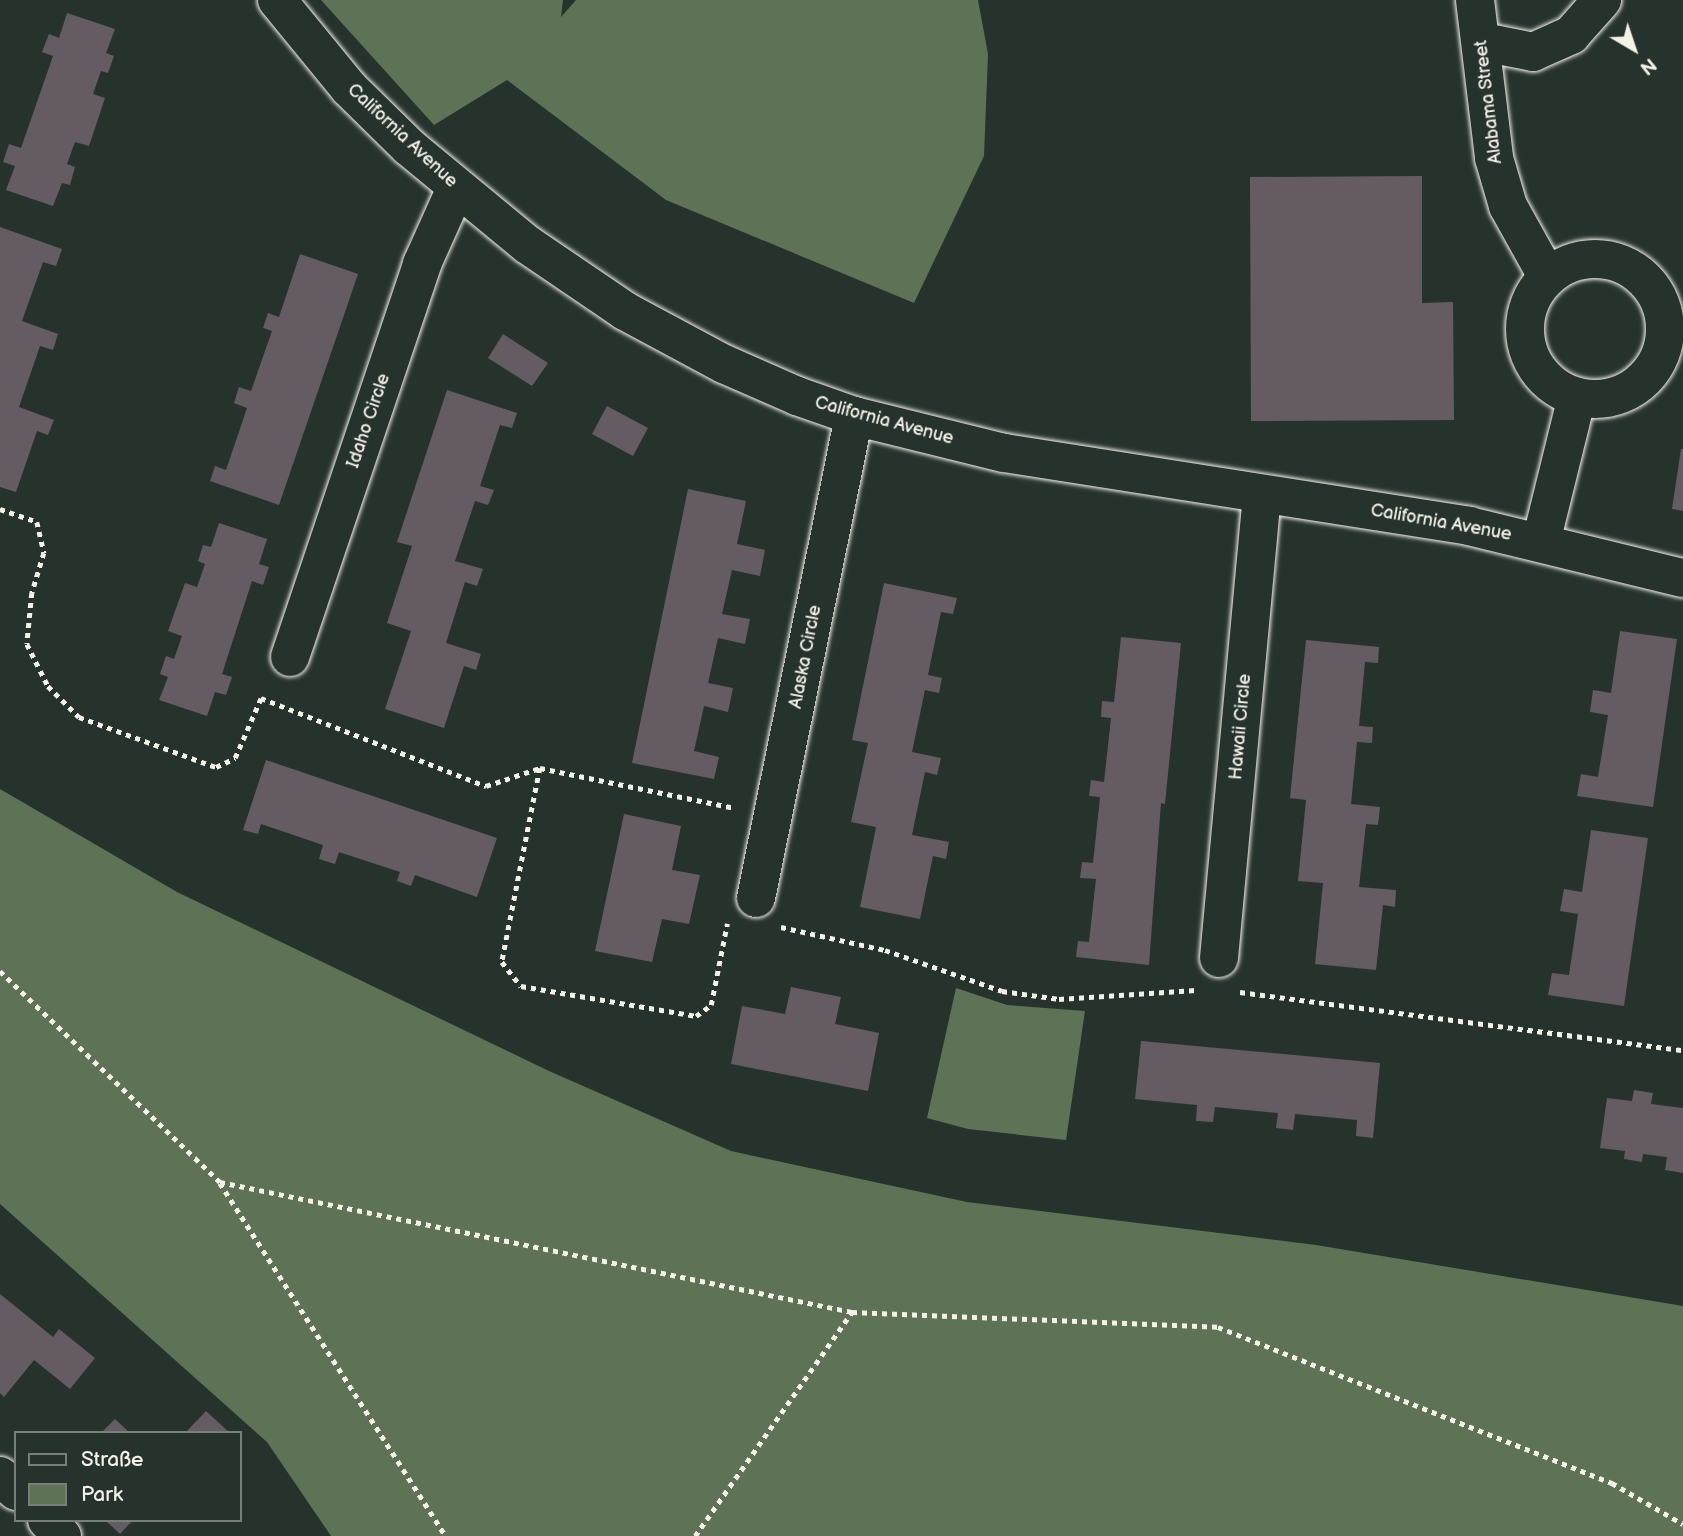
<!DOCTYPE html>
<html>
<head>
<meta charset="utf-8">
<style>
	body { margin:0 }
	#map { position:relative; width:1683px; height:1536px; overflow:hidden; background:#26332d; font-family:"Balsamiq Sans",sans-serif }
	div>[style] { position:absolute }
	.green>* { inset:0; background:#5e7255 }
	.building>* { inset:0; background:#645c62 }
	.path>* { height:4.5px; margin-top:-2.25px; transform-origin:0; background:repeating-linear-gradient(90deg,#f4f1e8 0 5px,transparent 0 10px) }
	.roads { filter:drop-shadow(0 0 2px #f4f1e8) drop-shadow(0 0 2px #f4f1e8) }
	.minor>* { height:38px; margin:-19px; padding:0 19px; transform-origin:19px; border-radius:19px; background:#26332d }
	.minor>.ring { margin:-19px; padding:0; box-sizing:content-box; background:none; border:38px solid #26332d; border-radius:50% }
	span { translate:-50% -50%; white-space:nowrap; text-align:center; line-height:1.15; -webkit-text-stroke:5px #26332d; paint-order:stroke }
	.street-label { font-size:18px; color:#f4f1e8 }
	.legend { position:absolute; left:14px; top:1431px; width:228px; height:91px; box-sizing:border-box; background:#26332d; border:2px solid #787f78; margin:0; padding:9px 12px; list-style:none; font-size:21px; color:#f4f1e8 }
	.legend li { display:flex; align-items:center; gap:14px; height:35px }
	.legend b { width:35px; border:2px solid #787f78 }
	.north { position:absolute; left:1599px; top:14px; width:70px; height:70px; -webkit-text-stroke:5px #26332d; paint-order:stroke; rotate:141deg; font-size:19px; font-weight:700; line-height:28px; text-align:center; color:#f4f1e8 }
	.north::after { content:''; display:block; margin:auto; width:24px; height:32px; background:#f4f1e8; clip-path:polygon(50% 0,100% 100%,50% 72%,0 100%) }
</style>
</head>
<body>
<div id="map">
	<div class="green">
		<div style="clip-path:polygon(321px 0,563px 0,561px 17px,576px 0,978px 0,988px 54px,984px 156px,914px 303px,666px 200px,507px 80px,434px 125px)"></div>
		<div style="clip-path:polygon(0 789px,177px 892px,549px 1071px,731px 1151px,967px 1202px,1316px 1245px,1683px 1306px,1683px 1536px,331px 1536px,267px 1442px,0 1204px)"></div>
		<div style="clip-path:polygon(956px 988px,1007px 1005px,1085px 1011px,1066px 1140px,968px 1129px,927px 1118px)"></div>
	</div>
	<div class="building">
		<div style="clip-path:polygon(67px 13px,115px 29px,106px 53px,114px 56px,108px 73px,101px 71px,93px 94px,105px 98px,89px 146px,75px 142px,67px 164px,75px 167px,70px 185px,62px 183px,53px 206px,6px 190px,15px 166px,3px 162px,9px 144px,21px 148px,53px 56px,42px 52px,49px 34px,59px 38px)"></div>
		<div style="clip-path:polygon(1422px 176px,1422px 303px,1453px 302px,1454px 420px,1251px 421px,1250px 177px)"></div>
		<div style="clip-path:polygon(0 227px,62px 249px,56px 266px,43px 262px,22px 321px,58px 334px,53px 350px,40px 346px,19px 407px,54px 420px,48px 435px,37px 431px,16px 492px,0 487px)"></div>
		<div style="clip-path:polygon(300px 254px,358px 274px,279px 505px,210px 481px,215px 466px,226px 470px,247px 408px,234px 403px,239px 387px,251px 391px,272px 331px,263px 328px,268px 313px,279px 317px)"></div>
		<div style="clip-path:polygon(503px 334px,548px 363px,532px 386px,488px 358px)"></div>
		<div style="clip-path:polygon(447px 390px,517px 413px,512px 428px,500px 425px,480px 486px,494px 490px,488px 505px,475px 501px,455px 561px,483px 569px,477px 586px,465px 582px,446px 643px,481px 654px,476px 670px,464px 666px,444px 728px,385px 709px,411px 631px,387px 623px,412px 546px,397px 542px)"></div>
		<div style="clip-path:polygon(607px 406px,648px 428px,633px 456px,592px 434px)"></div>
		<div style="clip-path:polygon(1681px 449px,1683px 449px,1683px 511px,1672px 509px)"></div>
		<div style="clip-path:polygon(688px 489px,746px 501px,737px 544px,765px 550px,760px 576px,732px 570px,722px 614px,750px 619px,745px 644px,718px 638px,708px 683px,733px 688px,728px 712px,704px 706px,694px 751px,719px 757px,714px 779px,632px 763px)"></div>
		<div style="clip-path:polygon(219px 523px,267px 539px,259px 564px,269px 567px,263px 585px,252px 581px,222px 674px,232px 677px,226px 695px,215px 692px,207px 716px,159px 700px,168px 677px,160px 674px,166px 656px,174px 659px,182px 636px,168px 631px,185px 583px,197px 587px,205px 564px,198px 561px,203px 545px,211px 547px)"></div>
		<div style="clip-path:polygon(884px 583px,957px 598px,953px 614px,941px 612px,928px 675px,942px 678px,939px 693px,925px 690px,912px 752px,941px 758px,937px 775px,925px 772px,912px 835px,949px 842px,946px 859px,933px 856px,920px 919px,860px 907px,876px 827px,851px 822px,868px 743px,852px 740px)"></div>
		<div style="clip-path:polygon(1620px 631px,1677px 639px,1653px 807px,1577px 796px,1581px 774px,1598px 777px,1608px 715px,1590px 712px,1593px 690px,1611px 693px)"></div>
		<div style="clip-path:polygon(1121px 637px,1181px 643px,1165px 804px,1161px 803px,1149px 965px,1076px 957px,1078px 941px,1089px 942px,1096px 879px,1080px 878px,1082px 862px,1093px 863px,1100px 797px,1089px 796px,1091px 780px,1104px 782px,1111px 718px,1101px 717px,1102px 701px,1114px 702px)"></div>
		<div style="clip-path:polygon(1306px 640px,1379px 647px,1378px 663px,1365px 662px,1359px 726px,1373px 727px,1372px 743px,1357px 742px,1351px 804px,1380px 807px,1378px 825px,1366px 824px,1359px 887px,1396px 890px,1395px 907px,1383px 905px,1376px 970px,1315px 964px,1323px 883px,1298px 881px,1306px 800px,1290px 798px)"></div>
		<div style="clip-path:polygon(266px 760px,497px 838px,477px 897px,415px 875px,411px 886px,397px 881px,400px 872px,339px 852px,335px 864px,319px 859px,323px 845px,261px 824px,258px 834px,243px 830px)"></div>
		<div style="clip-path:polygon(624px 814px,681px 826px,672px 870px,700px 875px,689px 924px,662px 919px,652px 962px,595px 951px)"></div>
		<div style="clip-path:polygon(1591px 830px,1648px 838px,1624px 1006px,1548px 995px,1552px 973px,1569px 975px,1578px 914px,1560px 911px,1564px 889px,1582px 892px)"></div>
		<div style="clip-path:polygon(791px 987px,841px 997px,835px 1024px,879px 1033px,868px 1091px,731px 1064px,742px 1006px,785px 1014px)"></div>
		<div style="clip-path:polygon(1141px 1041px,1380px 1063px,1373px 1138px,1356px 1136px,1357px 1120px,1295px 1114px,1293px 1130px,1276px 1128px,1278px 1113px,1215px 1107px,1213px 1122px,1196px 1121px,1197px 1105px,1135px 1099px)"></div>
		<div style="clip-path:polygon(1634px 1090px,1653px 1093px,1651px 1104px,1683px 1108px,1683px 1173px,1665px 1170px,1667px 1157px,1643px 1154px,1642px 1162px,1624px 1159px,1625px 1151px,1600px 1148px,1607px 1098px,1632px 1101px)"></div>
		<div style="clip-path:polygon(0 1294px,53px 1337px,59px 1329px,95px 1358px,70px 1389px,34px 1360px,4px 1397px,0 1393px)"></div>
		<div style="clip-path:polygon(206px 1411px,230px 1433px,185px 1433px)"></div>
		<div style="clip-path:polygon(115px 1419px,130px 1433px,101px 1433px)"></div>
		<div style="clip-path:polygon(105px 1520px,133px 1520px,120px 1534px)"></div>
	</div>
	<div class="path">
		<div style="left:0;top:509px;width:39px;rotate:19deg"></div>
		<div style="left:37px;top:522px;width:32px;rotate:77deg"></div>
		<div style="left:44px;top:553px;width:42px;rotate:106.7deg"></div>
		<div style="left:32px;top:593px;width:51px;rotate:95.6deg"></div>
		<div style="left:27px;top:644px;width:47px;rotate:63.4deg"></div>
		<div style="left:48px;top:686px;width:44px;rotate:45deg"></div>
		<div style="left:79px;top:717px;width:146px;rotate:20.1deg"></div>
		<div style="left:216px;top:767px;width:21px;rotate:-25deg"></div>
		<div style="left:235px;top:758px;width:65px;rotate:-66.6deg"></div>
		<div style="left:261px;top:698px;width:242px;rotate:21.4deg"></div>
		<div style="left:486px;top:786px;width:57px;rotate:-18.4deg"></div>
		<div style="left:540px;top:768px;width:199px;rotate:11.6deg"></div>
		<div style="left:540px;top:768px;width:198px;rotate:101.1deg"></div>
		<div style="left:502px;top:962px;width:31px;rotate:52deg"></div>
		<div style="left:521px;top:986px;width:178px;rotate:9.7deg"></div>
		<div style="left:696px;top:1016px;width:19px;rotate:-36deg"></div>
		<div style="left:711px;top:1005px;width:83px;rotate:-78.8deg"></div>
		<div style="left:781px;top:927px;width:107px;rotate:12.5deg"></div>
		<div style="left:885px;top:950px;width:124px;rotate:19.3deg"></div>
		<div style="left:1002px;top:991px;width:58px;rotate:8deg"></div>
		<div style="left:1059px;top:999px;width:137px;rotate:-3.8deg"></div>
		<div style="left:0;top:971px;width:305px;rotate:43.8deg"></div>
		<div style="left:220px;top:1182px;width:645px;rotate:11.62deg"></div>
		<div style="left:852px;top:1312px;width:366px;rotate:2.3deg"></div>
		<div style="left:1218px;top:1327px;width:424px;rotate:21.6deg"></div>
		<div style="left:1612px;top:1483px;width:82px;rotate:30deg"></div>
		<div style="left:1240px;top:992px;width:447px;rotate:7.5deg"></div>
		<div style="left:220px;top:1183px;width:419px;rotate:57.4deg"></div>
		<div style="left:695px;top:1536px;width:274px;rotate:-55deg"></div>
	</div>
	<div class="roads">
		<div class="minor">
			<div style="left:277px;top:0;width:114px;rotate:50.7deg"></div>
			<div style="left:349px;top:88px;width:84px;rotate:44.5deg"></div>
			<div style="left:409px;top:147px;width:154px;rotate:39.5deg"></div>
			<div style="left:528px;top:245px;width:117px;rotate:34.2deg"></div>
			<div style="left:625px;top:311px;width:112px;rotate:28.2deg"></div>
			<div style="left:724px;top:364px;width:80px;rotate:23.7deg"></div>
			<div style="left:797px;top:396px;width:60px;rotate:19.3deg"></div>
			<div style="left:854px;top:416px;width:154px;rotate:13.9deg"></div>
			<div style="left:1004px;top:453px;width:471px;rotate:8.9deg"></div>
			<div style="left:1469px;top:526px;width:220px;rotate:13.7deg"></div>
			<div style="left:1475px;top:0;width:159px;rotate:83.1deg"></div>
			<div style="left:1494px;top:158px;width:50px;rotate:73.7deg"></div>
			<div style="left:1508px;top:206px;width:80px;rotate:60.9deg"></div>
			<div style="left:1483px;top:42px;width:51px;rotate:11.3deg"></div>
			<div style="left:1533px;top:52px;width:42px;rotate:-24.1deg"></div>
			<div style="left:1571px;top:35px;width:47px;rotate:-48.5deg"></div>
			<div class="ring" style="left:1525px;top:259px;width:102px;height:102px"></div>
			<div style="left:1541px;top:542px;width:149px;rotate:-76.1deg"></div>
			<div style="left:290px;top:657px;width:415px;rotate:-71.4deg"></div>
			<div style="left:422px;top:264px;width:83px;rotate:-65.9deg"></div>
			<div style="left:756px;top:898px;width:492px;rotate:-78.5deg"></div>
			<div style="left:1219px;top:958px;width:464px;rotate:-84.7deg"></div>
			<div style="left:0;top:1476px;width:22px;rotate:43deg"></div>
			<div style="left:47px;top:1520px;width:22px;rotate:47deg"></div>
		</div>
	</div>
	<div class="street-label">
		<span style="left:1489px;top:102px;rotate:-97deg">Alabama Street</span>
		<span style="left:402px;top:136px;rotate:43deg">California Avenue</span>
		<span style="left:369px;top:421px;rotate:-71deg">Idaho Circle</span>
		<span style="left:884px;top:421px;rotate:15deg">California Avenue</span>
		<span style="left:1441px;top:523px;rotate:10deg">California Avenue</span>
		<span style="left:806px;top:657px;rotate:-79deg">Alaska Circle</span>
		<span style="left:1241px;top:727px;rotate:-85deg">Hawaii Circle</span>
	</div>
	<ul class="legend">
	<li><b style="height:9px;background:#26332d"></b>Straße</li>
	<li><b style="height:19px;background:#5e7255"></b>Park</li>
	</ul>
	<div class="north">N</div>
</div>
</body>
</html>
